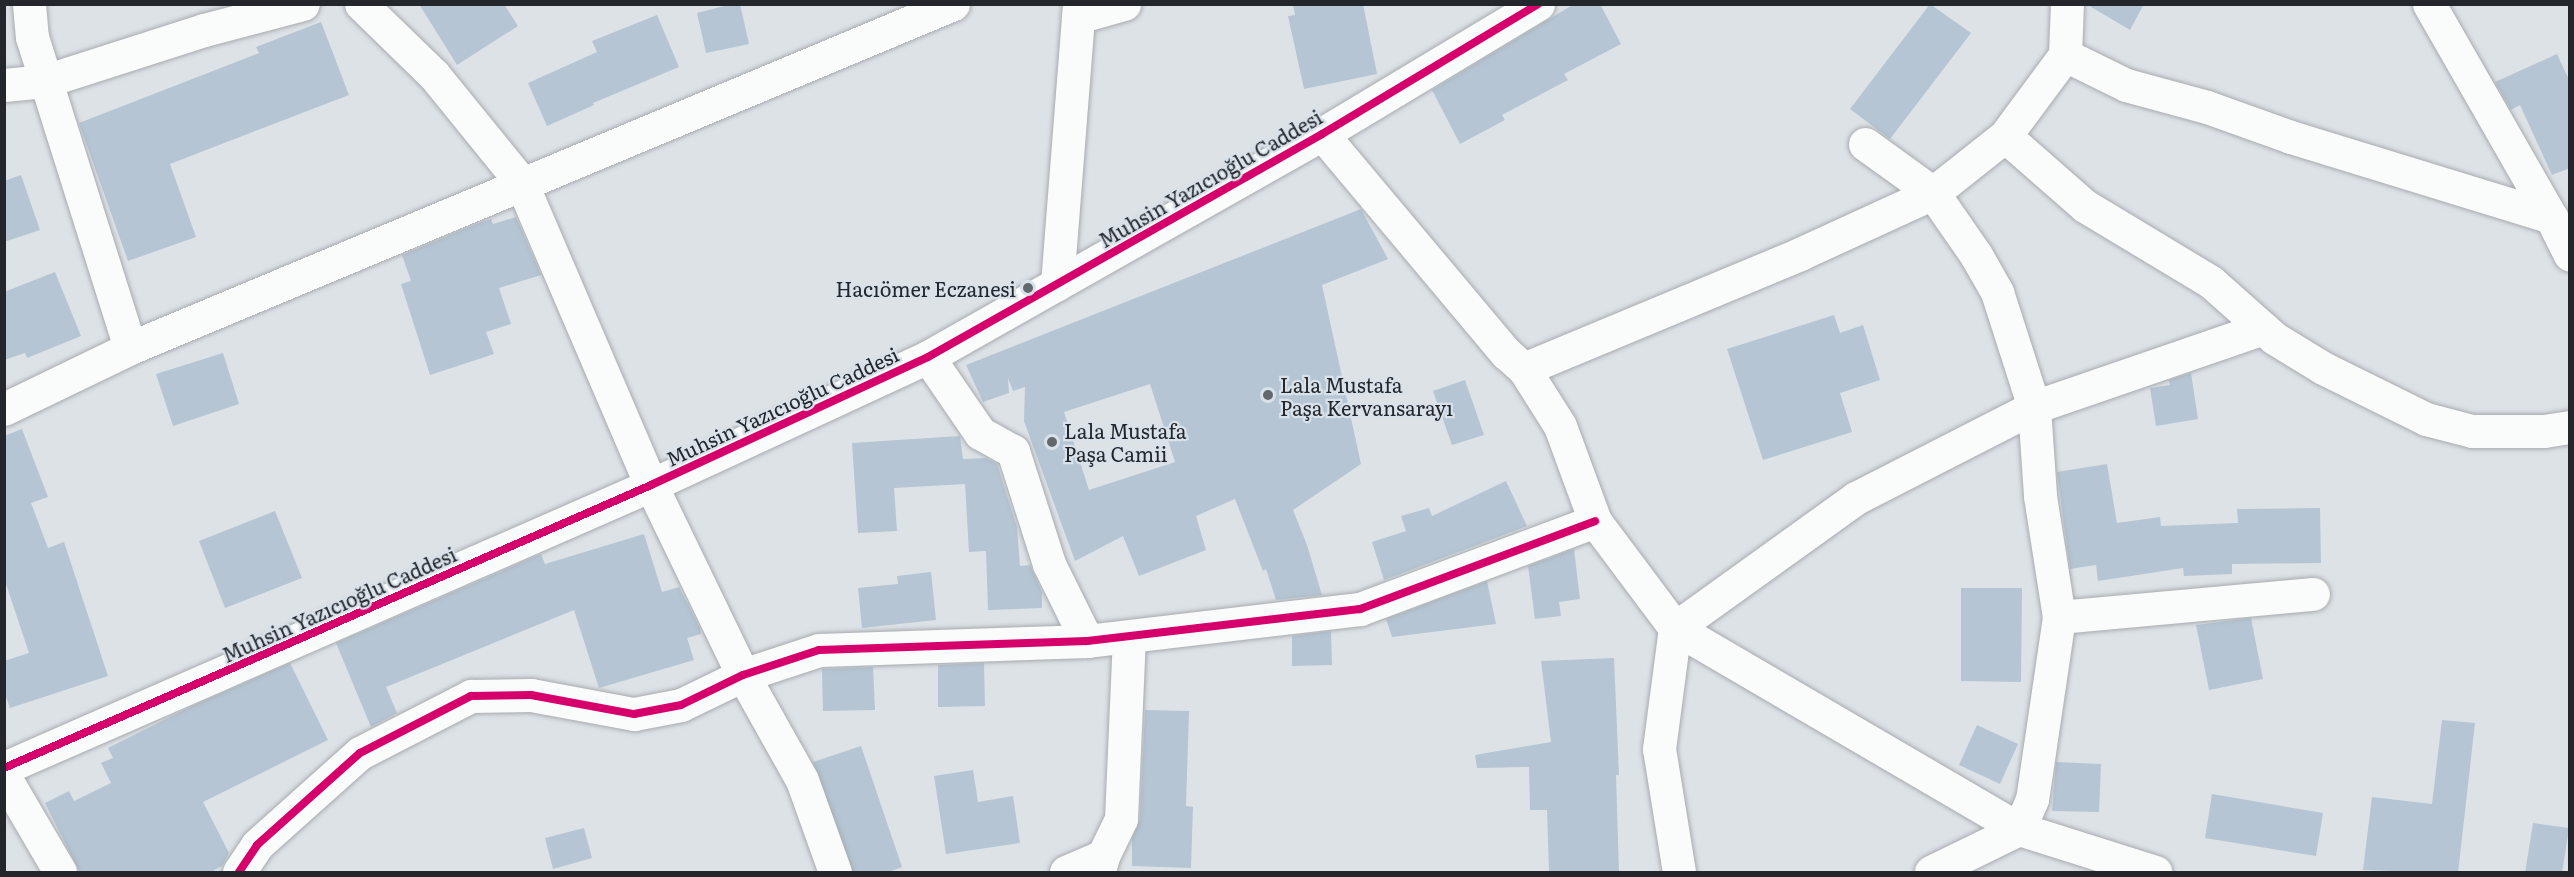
<!DOCTYPE html>
<html>
<head>
<meta charset="utf-8">
<style>
	body { margin:0 }
	#map { position:relative; width:2574px; height:877px; overflow:hidden; background:#dde2e7; font-family:Literata,serif }
	div>[style] { position:absolute }
	.building>* { inset:0; background:#b5c5d4 }
	.roads { filter:drop-shadow(0 0 2px #a7abae) drop-shadow(0 0 2px #a7abae) }
	.minor>* { height:33px; margin:-16.5px; padding:0 16.5px; transform-origin:16.5px; border-radius:16.5px; background:#fafbfb }
	.cycleway>* { height:8px; margin:-4px; padding:0 4px; transform-origin:4px; border-radius:4px; background:#d6006c }
	.dots>* { width:16px; height:16px; translate:-50% -50%; box-sizing:border-box; border:3px solid #d9e2eb; border-radius:50% }
	span { translate:-50% -50%; white-space:nowrap; text-align:center; line-height:1.15; -webkit-text-stroke:4.5px #d9e2eb; paint-order:stroke }
	.street-label { font-size:20px; color:#23262a }
	.poi-label { font-size:20px; color:#23262a }
	.right { translate:-100% -50%; text-align:right }
	.left { translate:0 -50%; text-align:left }
	.frame { position:absolute; inset:0; border:6px solid #23262a; pointer-events:none }
</style>
</head>
<body>
<div id="map">
	<div class="building">
		<div style="clip-path:polygon(419px 4px,504px 4px,518px 26px,457px 65px)"></div>
		<div style="clip-path:polygon(732px 4px,740px 4px,749px 44px,706px 53px,697px 13px)"></div>
		<div style="clip-path:polygon(1293px 4px,1363px 4px,1377px 74px,1304px 89px,1288px 16px,1295px 15px)"></div>
		<div style="clip-path:polygon(1574px 4px,1600px 4px,1621px 44px,1564px 74px,1568px 80px,1502px 115px,1505px 120px,1460px 144px,1432px 90px)"></div>
		<div style="clip-path:polygon(1930px 4px,1971px 33px,1890px 139px,1850px 109px)"></div>
		<div style="clip-path:polygon(2086px 4px,2144px 4px,2130px 30px)"></div>
		<div style="clip-path:polygon(657px 15px,679px 67px,593px 103px,594px 105px,547px 126px,528px 83px,597px 52px,592px 41px)"></div>
		<div style="clip-path:polygon(321px 22px,349px 95px,170px 164px,196px 237px,128px 261px,79px 123px,259px 53px,256px 47px)"></div>
		<div style="clip-path:polygon(2557px 54px,2570px 82px,2570px 168px,2552px 175px,2520px 105px,2511px 110px,2495px 82px)"></div>
		<div style="clip-path:polygon(21px 175px,40px 230px,4px 242px,4px 181px)"></div>
		<div style="clip-path:polygon(evenodd,1361px 209px,1388px 259px,1322px 285px,1361px 464px,1293px 510px,1307px 545px,1322px 595px,1276px 600px,1266px 569px,1263px 571px,1235px 499px,1196px 516px,1206px 550px,1139px 576px,1123px 536px,1075px 561px,1024px 421px,1025px 387px,1013px 391px,1008px 378px,1009px 393px,983px 402px,966px 365px,1361px 209px,1150px 384px,1175px 462px,1089px 490px,1064px 412px,1150px 384px)"></div>
		<div style="clip-path:polygon(516px 217px,541px 275px,499px 288px,511px 324px,486px 332px,494px 354px,430px 375px,401px 284px,411px 281px,402px 255px,479px 223px,491px 219px,493px 224px)"></div>
		<div style="clip-path:polygon(55px 272px,81px 336px,27px 358px,25px 353px,4px 360px,4px 292px)"></div>
		<div style="clip-path:polygon(1834px 315px,1840px 333px,1863px 325px,1880px 380px,1840px 393px,1852px 432px,1763px 460px,1727px 349px)"></div>
		<div style="clip-path:polygon(223px 353px,239px 404px,173px 426px,156px 374px)"></div>
		<div style="clip-path:polygon(2191px 373px,2198px 419px,2156px 426px,2150px 388px,2170px 385px,2169px 380px)"></div>
		<div style="clip-path:polygon(1465px 380px,1484px 435px,1452px 445px,1433px 391px)"></div>
		<div style="clip-path:polygon(22px 429px,48px 497px,31px 503px,48px 548px,64px 542px,108px 676px,10px 708px,4px 691px,4px 661px,29px 653px,4px 578px,4px 436px)"></div>
		<div style="clip-path:polygon(960px 436px,963px 459px,986px 458px,997px 464px,1017px 527px,1020px 566px,1030px 565px,1042px 592px,1042px 608px,988px 610px,986px 551px,969px 552px,965px 484px,894px 488px,897px 531px,858px 533px,852px 443px)"></div>
		<div style="clip-path:polygon(2107px 464px,2117px 523px,2160px 517px,2161px 526px,2238px 523px,2237px 509px,2320px 508px,2321px 563px,2232px 564px,2232px 574px,2184px 576px,2183px 568px,2098px 581px,2096px 565px,2070px 569px,2057px 472px)"></div>
		<div style="clip-path:polygon(1506px 481px,1527px 526px,1384px 580px,1372px 542px,1406px 531px,1401px 516px,1429px 508px,1432px 516px)"></div>
		<div style="clip-path:polygon(275px 511px,302px 578px,225px 608px,199px 541px)"></div>
		<div style="clip-path:polygon(644px 534px,662px 592px,679px 587px,700px 628px,701px 634px,687px 638px,694px 660px,599px 688px,574px 610px,386px 687px,397px 713px,371px 727px,336px 643px,541px 554px,545px 564px)"></div>
		<div style="clip-path:polygon(1574px 549px,1580px 599px,1559px 602px,1561px 616px,1535px 619px,1528px 566px)"></div>
		<div style="clip-path:polygon(931px 572px,936px 620px,862px 628px,858px 588px,898px 584px,897px 576px)"></div>
		<div style="clip-path:polygon(1487px 581px,1496px 624px,1392px 637px,1386px 619px)"></div>
		<div style="clip-path:polygon(1961px 588px,2022px 588px,2021px 682px,1961px 681px)"></div>
		<div style="clip-path:polygon(2251px 618px,2263px 679px,2209px 690px,2196px 625px)"></div>
		<div style="clip-path:polygon(1331px 631px,1332px 665px,1292px 666px,1292px 636px)"></div>
		<div style="clip-path:polygon(1614px 658px,1619px 775px,1616px 775px,1619px 873px,1549px 873px,1547px 810px,1530px 810px,1529px 767px,1477px 768px,1475px 755px,1551px 742px,1541px 661px)"></div>
		<div style="clip-path:polygon(290px 663px,328px 740px,203px 802px,229px 853px,222px 866px,209px 873px,80px 873px,45px 803px,69px 791px,74px 801px,111px 783px,101px 763px,113px 758px,108px 748px,190px 707px)"></div>
		<div style="clip-path:polygon(984px 663px,985px 706px,938px 707px,938px 665px)"></div>
		<div style="clip-path:polygon(873px 667px,875px 710px,823px 711px,822px 669px)"></div>
		<div style="clip-path:polygon(1145px 710px,1189px 711px,1186px 806px,1193px 807px,1191px 868px,1132px 866px,1132px 838px,1140px 820px)"></div>
		<div style="clip-path:polygon(2442px 720px,2475px 723px,2458px 873px,2363px 870px,2372px 797px,2432px 804px)"></div>
		<div style="clip-path:polygon(1977px 725px,2018px 744px,2000px 784px,1959px 765px)"></div>
		<div style="clip-path:polygon(861px 746px,902px 867px,886px 873px,853px 873px,813px 762px)"></div>
		<div style="clip-path:polygon(2056px 762px,2101px 764px,2099px 812px,2052px 811px)"></div>
		<div style="clip-path:polygon(973px 770px,978px 802px,1013px 796px,1020px 843px,946px 854px,934px 776px)"></div>
		<div style="clip-path:polygon(2212px 794px,2323px 813px,2316px 856px,2205px 838px)"></div>
		<div style="clip-path:polygon(2533px 823px,2569px 828px,2562px 873px,2525px 873px)"></div>
		<div style="clip-path:polygon(584px 828px,592px 858px,553px 869px,545px 838px)"></div>
	</div>
	<div class="roads">
		<div class="minor">
			<div style="left:29px;top:4px;width:33px;rotate:85deg"></div>
			<div style="left:32px;top:37px;width:326px;rotate:72.5deg"></div>
			<div style="left:361px;top:4px;width:102px;rotate:44.2deg"></div>
			<div style="left:434px;top:75px;width:138px;rotate:50.9deg"></div>
			<div style="left:521px;top:182px;width:330px;rotate:66.8deg"></div>
			<div style="left:651px;top:485px;width:211px;rotate:64.2deg"></div>
			<div style="left:743px;top:675px;width:120px;rotate:60.7deg"></div>
			<div style="left:802px;top:780px;width:98px;rotate:70.3deg"></div>
			<div style="left:2429px;top:4px;width:245px;rotate:60.2deg"></div>
			<div style="left:2551px;top:217px;width:42px;rotate:63.4deg"></div>
			<div style="left:1078px;top:17px;width:48px;rotate:-15.8deg"></div>
			<div style="left:2065px;top:55px;width:68px;rotate:26.2deg"></div>
			<div style="left:2126px;top:85px;width:84px;rotate:15.2deg"></div>
			<div style="left:2207px;top:107px;width:89px;rotate:19.7deg"></div>
			<div style="left:2291px;top:137px;width:272px;rotate:17.1deg"></div>
			<div style="left:4px;top:85px;width:41px;rotate:-5.6deg"></div>
			<div style="left:45px;top:81px;width:167px;rotate:-17.8deg"></div>
			<div style="left:204px;top:30px;width:102px;rotate:-14.7deg"></div>
			<div style="left:1322px;top:134px;width:286px;rotate:50deg"></div>
			<div style="left:1506px;top:353px;width:24px;rotate:42deg"></div>
			<div style="left:1524px;top:369px;width:67px;rotate:57.7deg"></div>
			<div style="left:1560px;top:426px;width:101px;rotate:69.8deg"></div>
			<div style="left:1595px;top:521px;width:134px;rotate:53.2deg"></div>
			<div style="left:1675px;top:628px;width:398px;rotate:30.3deg"></div>
			<div style="left:2019px;top:829px;width:143px;rotate:17.5deg"></div>
			<div style="left:2005px;top:136px;width:106px;rotate:41.2deg"></div>
			<div style="left:2085px;top:206px;width:147px;rotate:31.1deg"></div>
			<div style="left:2211px;top:282px;width:84px;rotate:41.6deg"></div>
			<div style="left:2274px;top:338px;width:57px;rotate:31.5deg"></div>
			<div style="left:2323px;top:368px;width:115px;rotate:26.3deg"></div>
			<div style="left:2426px;top:419px;width:48px;rotate:14.6deg"></div>
			<div style="left:2472px;top:431px;width:72px"></div>
			<div style="left:2544px;top:431px;width:26px;rotate:-9deg"></div>
			<div style="left:1865px;top:144px;width:84px;rotate:35.8deg"></div>
			<div style="left:1933px;top:193px;width:75px;rotate:55.3deg"></div>
			<div style="left:1976px;top:255px;width:43px;rotate:60.4deg"></div>
			<div style="left:1997px;top:292px;width:121px;rotate:72.2deg"></div>
			<div style="left:2034px;top:407px;width:89px;rotate:86.1deg"></div>
			<div style="left:2040px;top:496px;width:122px;rotate:81.1deg"></div>
			<div style="left:2059px;top:617px;width:184px;rotate:98.4deg"></div>
			<div style="left:2032px;top:799px;width:33px;rotate:113deg"></div>
			<div style="left:2019px;top:829px;width:98px;rotate:154deg"></div>
			<div style="left:1057px;top:284px;width:281px;rotate:-85.5deg"></div>
			<div style="left:928px;top:357px;width:92px;rotate:55.6deg"></div>
			<div style="left:980px;top:433px;width:38px;rotate:29deg"></div>
			<div style="left:1013px;top:451px;width:119px;rotate:72.3deg"></div>
			<div style="left:1049px;top:564px;width:86px;rotate:63.7deg"></div>
			<div style="left:1524px;top:369px;width:299px;rotate:-22.6deg"></div>
			<div style="left:1800px;top:254px;width:146px;rotate:-24.6deg"></div>
			<div style="left:1933px;top:193px;width:92px;rotate:-38.4deg"></div>
			<div style="left:2005px;top:136px;width:101px;rotate:-53.5deg"></div>
			<div style="left:2065px;top:55px;width:51px;rotate:-87.8deg"></div>
			<div style="left:4px;top:409px;width:140px;rotate:-25.8deg"></div>
			<div style="left:130px;top:348px;width:892px;rotate:-22.68deg"></div>
			<div style="left:2059px;top:617px;width:255px;rotate:-5.2deg"></div>
			<div style="left:4px;top:768px;width:706px;rotate:-23.62deg"></div>
			<div style="left:651px;top:485px;width:305px;rotate:-24.8deg"></div>
			<div style="left:928px;top:357px;width:453px;rotate:-29.5deg"></div>
			<div style="left:1322px;top:134px;width:252px;rotate:-31deg"></div>
			<div style="left:4px;top:776px;width:111px;rotate:59.7deg"></div>
			<div style="left:239px;top:872px;width:32px;rotate:-56deg"></div>
			<div style="left:257px;top:845px;width:138px;rotate:-41.8deg"></div>
			<div style="left:360px;top:753px;width:125px;rotate:-27.2deg"></div>
			<div style="left:471px;top:696px;width:60px;rotate:-1deg"></div>
			<div style="left:531px;top:695px;width:105px;rotate:10.5deg"></div>
			<div style="left:634px;top:714px;width:48px;rotate:-10.8deg"></div>
			<div style="left:681px;top:705px;width:69px;rotate:-25.8deg"></div>
			<div style="left:743px;top:675px;width:80px;rotate:-18.2deg"></div>
			<div style="left:819px;top:650px;width:268px;rotate:-1.9deg"></div>
			<div style="left:1087px;top:641px;width:275px;rotate:-6.7deg"></div>
			<div style="left:1360px;top:609px;width:251px;rotate:-20.5deg"></div>
			<div style="left:1066px;top:872px;width:40px;rotate:-23.4deg"></div>
			<div style="left:1099px;top:872px;width:16px;rotate:-76deg"></div>
			<div style="left:1103px;top:856px;width:41px;rotate:-64.1deg"></div>
			<div style="left:1121px;top:819px;width:182px;rotate:-87.5deg"></div>
			<div style="left:1679px;top:872px;width:125px;rotate:-99.2deg"></div>
			<div style="left:1659px;top:749px;width:122px;rotate:-82.5deg"></div>
			<div style="left:1675px;top:628px;width:223px;rotate:-35.7deg"></div>
			<div style="left:1856px;top:498px;width:200px;rotate:-27.1deg"></div>
			<div style="left:2034px;top:407px;width:242px;rotate:-19deg"></div>
		</div>
	</div>
	<div class="cycleway">
		<div style="left:4px;top:768px;width:706px;rotate:-23.62deg"></div>
		<div style="left:651px;top:485px;width:305px;rotate:-24.8deg"></div>
		<div style="left:928px;top:357px;width:453px;rotate:-29.5deg"></div>
		<div style="left:1322px;top:134px;width:252px;rotate:-31deg"></div>
		<div style="left:239px;top:872px;width:32px;rotate:-56deg"></div>
		<div style="left:257px;top:845px;width:138px;rotate:-41.8deg"></div>
		<div style="left:360px;top:753px;width:125px;rotate:-27.2deg"></div>
		<div style="left:471px;top:696px;width:60px;rotate:-1deg"></div>
		<div style="left:531px;top:695px;width:105px;rotate:10.5deg"></div>
		<div style="left:634px;top:714px;width:48px;rotate:-10.8deg"></div>
		<div style="left:681px;top:705px;width:69px;rotate:-25.8deg"></div>
		<div style="left:743px;top:675px;width:80px;rotate:-18.2deg"></div>
		<div style="left:819px;top:650px;width:268px;rotate:-1.9deg"></div>
		<div style="left:1087px;top:641px;width:275px;rotate:-6.7deg"></div>
		<div style="left:1360px;top:609px;width:251px;rotate:-20.5deg"></div>
	</div>
	<div class="dots">
		<div style="left:1028px;top:288px;background:#64686c"></div>
		<div style="left:1268px;top:395px;background:#64686c"></div>
		<div style="left:1052px;top:442px;background:#64686c"></div>
	</div>
	<div class="street-label">
		<span style="left:1210px;top:178px;rotate:-30deg">Muhsin Yazıcıoğlu Caddesi</span>
		<span style="left:782px;top:406px;rotate:-25deg">Muhsin Yazıcıoğlu Caddesi</span>
		<span style="left:339px;top:604px;rotate:-24deg">Muhsin Yazıcıoğlu Caddesi</span>
	</div>
	<div class="poi-label">
		<span class="right" style="left:1016px;top:288px">Hacıömer Eczanesi</span>
		<span class="left" style="left:1280px;top:396px">Lala Mustafa<br>Paşa Kervansarayı</span>
		<span class="left" style="left:1064px;top:442px">Lala Mustafa<br>Paşa Camii</span>
	</div>
	<div class="frame"></div>
</div>
</body>
</html>
